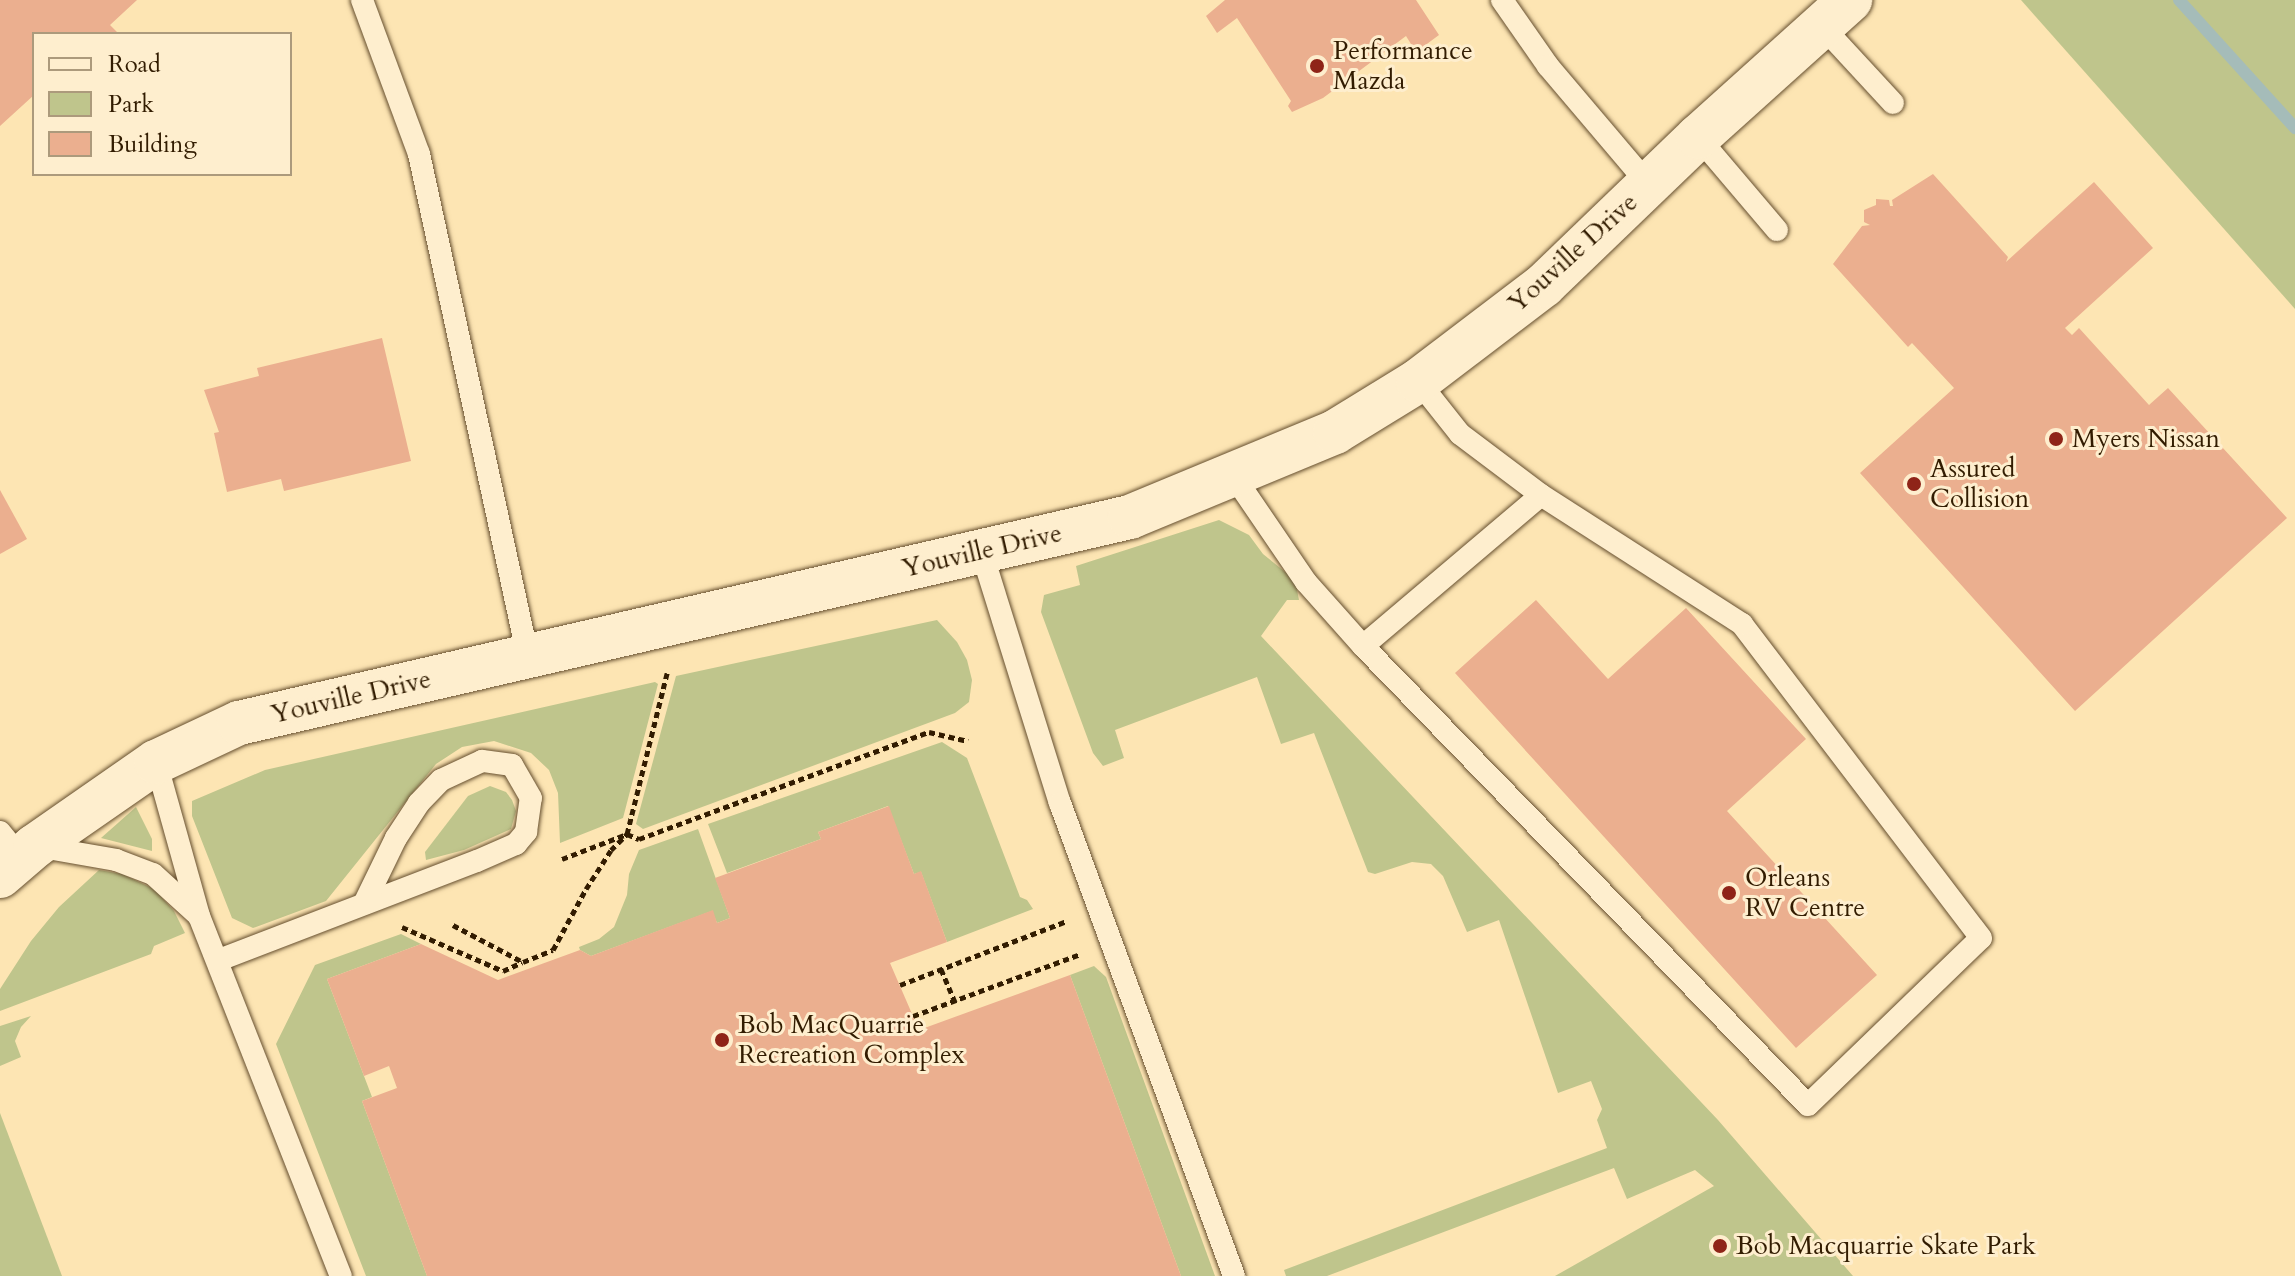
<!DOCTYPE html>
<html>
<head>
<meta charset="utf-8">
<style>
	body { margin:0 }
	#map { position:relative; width:2295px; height:1276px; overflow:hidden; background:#fde5b3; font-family:Cardo,serif }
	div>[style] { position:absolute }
	.green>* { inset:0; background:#bfc58c }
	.stream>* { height:12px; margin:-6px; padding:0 6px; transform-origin:6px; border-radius:6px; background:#a5bcb9 }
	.building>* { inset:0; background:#ebaf8f }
	.path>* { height:5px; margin-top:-2.5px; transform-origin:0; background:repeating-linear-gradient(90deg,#321c01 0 6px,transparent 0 10px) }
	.roads { filter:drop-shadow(0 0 2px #654e2e) drop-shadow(0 0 2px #654e2e) }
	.service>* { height:22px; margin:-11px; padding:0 11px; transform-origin:11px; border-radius:11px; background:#feeece }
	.tertiary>* { height:44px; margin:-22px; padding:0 22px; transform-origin:22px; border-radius:22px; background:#feeece }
	.dots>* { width:22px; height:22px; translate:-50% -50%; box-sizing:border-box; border:4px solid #feeece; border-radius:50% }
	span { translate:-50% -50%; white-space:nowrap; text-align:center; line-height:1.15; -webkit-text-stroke:6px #feeece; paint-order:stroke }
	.poi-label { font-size:26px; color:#321c01 }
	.left { translate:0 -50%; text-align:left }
	.street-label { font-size:26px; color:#321c01 }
	.legend { position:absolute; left:32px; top:32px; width:260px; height:144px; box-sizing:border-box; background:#feeece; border:2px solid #ac9a7c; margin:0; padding:10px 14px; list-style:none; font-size:24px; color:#321c01 }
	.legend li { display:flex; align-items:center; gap:16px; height:40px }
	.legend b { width:40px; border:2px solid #ac9a7c }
</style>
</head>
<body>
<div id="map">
	<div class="green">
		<div style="clip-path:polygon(2021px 0,2295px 0,2295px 309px)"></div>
		<div style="clip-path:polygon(1219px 520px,1249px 535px,1263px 554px,1295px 580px,1299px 600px,1287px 600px,1261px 636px,1718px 1120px,1853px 1276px,1555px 1276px,1714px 1186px,1695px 1170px,1627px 1199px,1614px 1168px,1327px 1276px,1286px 1276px,1284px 1270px,1607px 1148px,1597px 1120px,1602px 1109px,1591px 1081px,1558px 1093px,1499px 920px,1467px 932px,1443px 876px,1431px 864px,1412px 862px,1375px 874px,1368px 872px,1314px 733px,1281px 744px,1257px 677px,1115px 730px,1124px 758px,1103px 766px,1093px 753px,1041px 612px,1044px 595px,1080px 585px,1076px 566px)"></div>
		<div style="clip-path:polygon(937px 620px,957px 642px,967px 660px,972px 680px,969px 702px,955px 713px,643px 829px,636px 824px,676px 676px)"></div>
		<div style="clip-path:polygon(655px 682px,658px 684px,623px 818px,560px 843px,558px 793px,549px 770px,531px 753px,494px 741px,462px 747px,436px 764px,326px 901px,253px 928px,232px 918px,192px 816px,192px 801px,265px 770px)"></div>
		<div style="clip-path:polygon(942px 742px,967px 758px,1020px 897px,1027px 900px,1033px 909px,947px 942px,921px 872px,914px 874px,888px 806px,818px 832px,821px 839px,727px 873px,708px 824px)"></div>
		<div style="clip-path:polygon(490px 786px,506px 792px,512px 800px,516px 811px,511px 829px,464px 850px,426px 860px,425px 852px,468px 796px)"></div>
		<div style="clip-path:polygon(136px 807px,152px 839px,152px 851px,101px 838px)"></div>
		<div style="clip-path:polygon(698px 829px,730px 918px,717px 923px,712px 911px,591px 956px,580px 950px,579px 947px,599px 939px,614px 927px,627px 895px,629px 874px,639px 850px)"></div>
		<div style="clip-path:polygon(99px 870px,122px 874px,154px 889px,174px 911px,185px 933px,154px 946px,151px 954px,0 1011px,0 989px,31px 941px,59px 907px)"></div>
		<div style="clip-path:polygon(401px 934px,421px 944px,327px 979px,372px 1097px,362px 1101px,427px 1276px,366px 1276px,276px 1044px,315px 965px)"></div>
		<div style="clip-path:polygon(1094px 966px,1106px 977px,1215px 1276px,1181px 1276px,1070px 975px)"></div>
		<div style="clip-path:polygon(31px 1016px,21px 1027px,15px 1041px,21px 1057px,0 1066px,0 1026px)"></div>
		<div style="clip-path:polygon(0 1113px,62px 1276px,0 1276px)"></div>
	</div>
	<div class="stream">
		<div style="left:2179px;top:0;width:173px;rotate:47.8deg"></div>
	</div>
	<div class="building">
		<div style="clip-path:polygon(0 0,137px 0,110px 25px,119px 34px,34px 34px,34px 95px,0 126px)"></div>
		<div style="clip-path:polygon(1225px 0,1416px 0,1439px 35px,1416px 52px,1406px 36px,1323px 98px,1292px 112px,1288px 106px,1291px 101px,1237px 18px,1217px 33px,1206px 16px)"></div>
		<div style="clip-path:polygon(1933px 174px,2008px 257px,2006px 262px,2094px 182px,2153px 248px,2065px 328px,2072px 335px,2079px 328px,2149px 405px,2168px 388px,2287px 518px,2075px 711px,1860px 473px,1954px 388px,1912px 343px,1908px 347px,1833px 264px,1862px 226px,1870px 225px,1864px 222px,1864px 210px,1876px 205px,1876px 199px,1889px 200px,1890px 206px,1893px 206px,1892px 200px)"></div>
		<div style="clip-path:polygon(382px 338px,411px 461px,284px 491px,281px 479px,227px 492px,214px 433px,219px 432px,204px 390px,259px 376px,257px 368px)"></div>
		<div style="clip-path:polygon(0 490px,27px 539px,0 554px)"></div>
		<div style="clip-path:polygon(1536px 600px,1608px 679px,1686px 608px,1806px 739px,1727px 811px,1877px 975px,1796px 1048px,1455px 673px)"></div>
		<div style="clip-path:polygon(889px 806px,914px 874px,921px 871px,947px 942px,890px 963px,919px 1030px,1070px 975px,1181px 1276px,427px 1276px,362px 1101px,397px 1088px,389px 1066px,364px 1076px,327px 979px,421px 944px,498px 980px,580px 950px,591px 956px,713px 910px,717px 923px,730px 918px,715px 878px,821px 839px,818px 832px)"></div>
	</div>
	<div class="path">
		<div style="left:562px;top:859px;width:70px;rotate:-21deg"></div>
		<div style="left:627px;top:834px;width:13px;rotate:23deg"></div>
		<div style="left:639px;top:839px;width:309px;rotate:-20.3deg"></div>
		<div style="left:929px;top:732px;width:40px;rotate:13deg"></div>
		<div style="left:453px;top:925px;width:79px;rotate:27.9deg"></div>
		<div style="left:523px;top:962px;width:32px;rotate:-22deg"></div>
		<div style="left:553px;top:950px;width:69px;rotate:-61.6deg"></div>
		<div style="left:586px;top:889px;width:46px;rotate:-57.3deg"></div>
		<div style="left:611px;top:850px;width:23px;rotate:-45deg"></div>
		<div style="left:627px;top:834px;width:166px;rotate:-76deg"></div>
		<div style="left:402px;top:927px;width:110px;rotate:23.5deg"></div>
		<div style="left:503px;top:971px;width:21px;rotate:-25deg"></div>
		<div style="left:941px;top:969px;width:36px;rotate:67deg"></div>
		<div style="left:900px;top:985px;width:179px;rotate:-21deg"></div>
		<div style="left:913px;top:1016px;width:179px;rotate:-20.3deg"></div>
	</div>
	<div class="roads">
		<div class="service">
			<div style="left:362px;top:0;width:164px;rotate:69.7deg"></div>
			<div style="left:419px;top:154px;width:515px;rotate:77.77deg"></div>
			<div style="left:1502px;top:0;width:80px;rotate:55.1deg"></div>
			<div style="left:1548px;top:66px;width:156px;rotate:49.7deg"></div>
			<div style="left:1821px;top:25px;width:106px;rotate:47.3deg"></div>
			<div style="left:1698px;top:137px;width:122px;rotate:49.7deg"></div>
			<div style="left:1233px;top:475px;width:130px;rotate:55.7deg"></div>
			<div style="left:1306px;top:582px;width:86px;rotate:48.3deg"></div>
			<div style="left:1363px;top:646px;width:639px;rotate:45.89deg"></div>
			<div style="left:1808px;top:1105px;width:240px;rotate:-44deg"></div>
			<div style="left:1981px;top:938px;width:395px;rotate:-127.3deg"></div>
			<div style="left:1742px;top:624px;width:239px;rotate:-147.3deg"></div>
			<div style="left:1541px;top:495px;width:101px;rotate:-143deg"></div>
			<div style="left:1460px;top:434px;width:68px;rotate:-128.4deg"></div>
			<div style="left:981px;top:550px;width:265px;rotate:72.7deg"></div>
			<div style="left:1060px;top:803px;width:504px;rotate:69.8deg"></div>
			<div style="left:1363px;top:646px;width:233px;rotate:-40.3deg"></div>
			<div style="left:156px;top:762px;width:160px;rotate:74.4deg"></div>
			<div style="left:199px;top:916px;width:387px;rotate:68.5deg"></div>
			<div style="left:0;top:832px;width:32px;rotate:51deg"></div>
			<div style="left:36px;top:846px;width:81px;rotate:9.9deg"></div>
			<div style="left:116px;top:860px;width:40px;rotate:21deg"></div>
			<div style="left:153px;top:874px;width:61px;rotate:42.3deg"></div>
			<div style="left:219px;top:960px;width:276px;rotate:-21deg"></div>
			<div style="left:477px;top:861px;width:43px;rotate:-23.6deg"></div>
			<div style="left:516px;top:844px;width:16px;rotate:-50deg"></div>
			<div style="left:526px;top:832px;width:34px;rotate:-82deg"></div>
			<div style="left:531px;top:798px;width:38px;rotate:-120deg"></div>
			<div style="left:512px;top:765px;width:30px;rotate:-172deg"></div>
			<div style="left:482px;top:761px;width:45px;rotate:155.1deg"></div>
			<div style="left:441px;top:780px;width:32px;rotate:134deg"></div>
			<div style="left:419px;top:803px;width:42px;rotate:123.3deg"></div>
			<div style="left:396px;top:838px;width:73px;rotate:115.9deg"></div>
		</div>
		<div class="tertiary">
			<div style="left:0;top:876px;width:46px;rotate:-40.6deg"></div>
			<div style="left:35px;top:846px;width:147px;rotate:-34.8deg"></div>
			<div style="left:156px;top:762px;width:92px;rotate:-25.2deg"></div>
			<div style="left:239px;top:723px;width:915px;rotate:-13.02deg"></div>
			<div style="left:1130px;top:517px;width:222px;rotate:-22.5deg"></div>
			<div style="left:1335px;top:432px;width:97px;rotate:-31.6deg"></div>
			<div style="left:1418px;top:381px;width:158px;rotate:-37.3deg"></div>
			<div style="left:1544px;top:285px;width:214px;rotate:-43.9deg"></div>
			<div style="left:1698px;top:137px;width:205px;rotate:-42deg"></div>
		</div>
	</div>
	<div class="dots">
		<div style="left:1317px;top:66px;background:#8f2418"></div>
		<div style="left:2056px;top:439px;background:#8f2418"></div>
		<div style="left:1914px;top:484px;background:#8f2418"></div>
		<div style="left:1729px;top:893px;background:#8f2418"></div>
		<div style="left:722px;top:1040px;background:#8f2418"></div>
		<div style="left:1720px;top:1246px;background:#8f2418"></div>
	</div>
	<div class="poi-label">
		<span class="left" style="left:1333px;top:66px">Performance<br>Mazda</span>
		<span class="left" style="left:2072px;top:439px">Myers Nissan</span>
		<span class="left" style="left:1930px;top:484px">Assured<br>Collision</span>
		<span class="left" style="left:1745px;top:893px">Orleans<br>RV Centre</span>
		<span class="left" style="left:738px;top:1040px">Bob MacQuarrie<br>Recreation Complex</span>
		<span class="left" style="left:1736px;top:1246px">Bob Macquarrie Skate Park</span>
	</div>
	<div class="street-label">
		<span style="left:1573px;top:253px;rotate:-42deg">Youville Drive</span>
		<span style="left:982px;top:551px;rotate:-13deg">Youville Drive</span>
		<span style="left:351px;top:697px;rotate:-13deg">Youville Drive</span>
	</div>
	<ul class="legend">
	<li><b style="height:10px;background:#feeece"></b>Road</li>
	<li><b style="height:22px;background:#bfc58c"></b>Park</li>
	<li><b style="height:22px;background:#ebaf8f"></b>Building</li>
	</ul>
</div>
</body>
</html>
